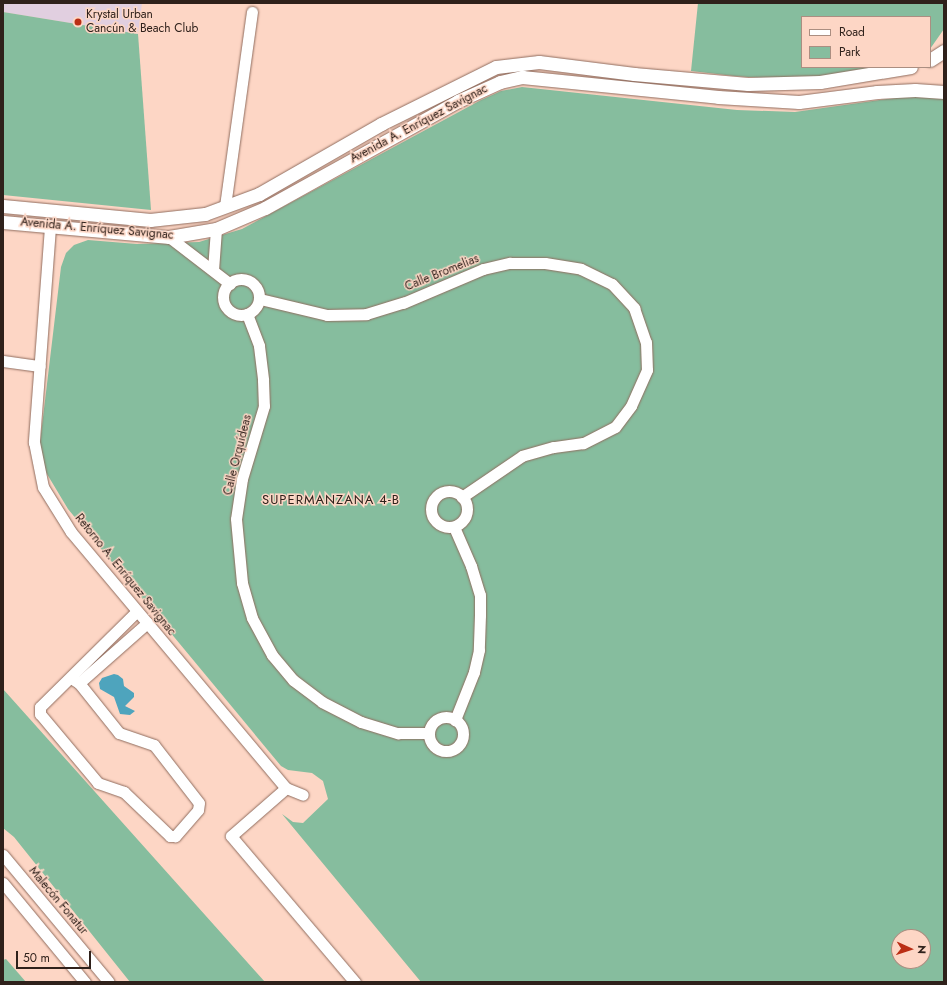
<!DOCTYPE html>
<html>
<head>
<meta charset="utf-8">
<style>
	body { margin:0 }
	#map { position:relative; width:947px; height:985px; overflow:hidden; background:#fdd6c5; font-family:Jost,sans-serif }
	div>[style] { position:absolute }
	.commercial>* { inset:0; background:#e1cfe0 }
	.green>* { inset:0; background:#86bd9e }
	.water>* { inset:0; background:#4ea4bd }
	.roads { filter:drop-shadow(0 0 1px #906d5f) drop-shadow(0 0 1px #906d5f) }
	.minor>* { height:11px; margin:-5.5px; padding:0 5.5px; transform-origin:5.5px; border-radius:5.5px; background:#fff }
	.minor>.ring { margin:-5.5px; padding:0; box-sizing:content-box; background:none; border:11px solid #fff; border-radius:50% }
	.tertiary>* { height:13px; margin:-6.5px; padding:0 6.5px; transform-origin:6.5px; border-radius:6.5px; background:#fff }
	.dots>* { width:11px; height:11px; translate:-50% -50%; box-sizing:border-box; border:2px solid #fdd6c5; border-radius:50% }
	span { translate:-50% -50%; white-space:nowrap; text-align:center; line-height:1.15; -webkit-text-stroke:3px #fdd6c5; paint-order:stroke }
	.poi-label { font-size:12px; color:#2f211b }
	.left { translate:0 -50%; text-align:left }
	.street-label { font-size:12px; color:#2f211b }
	.neighbourhood-label { font-size:13px; color:#2f211b; letter-spacing:1px }
	.frame { position:absolute; inset:0; border:4px solid #2f211b; pointer-events:none }
	.legend { position:absolute; left:801px; top:16px; width:130px; height:52px; box-sizing:border-box; background:#fdd6c5; border:1px solid #ab8e81; margin:0; padding:5px 7px; list-style:none; font-size:12px; color:#2f211b }
	.legend li { display:flex; align-items:center; gap:8px; height:20px }
	.legend b { width:20px; border:1px solid #ab8e81 }
	.north { position:absolute; left:891px; top:929px; width:40px; height:40px; box-sizing:border-box; background:#fdd6c5; border:1px solid #ab8e81; border-radius:50%; rotate:93deg; font-size:11px; font-weight:700; line-height:16px; text-align:center; color:#2f211b }
	.north::after { content:''; display:block; margin:auto; width:14px; height:18px; background:#ba2e15; clip-path:polygon(50% 0,100% 100%,50% 72%,0 100%) }
	.scale { position:absolute; left:16px; top:951px; width:75px; height:18px; box-sizing:border-box; border:2px solid #2f211b; border-top:0; padding-left:5px; font-size:12px; line-height:14px; white-space:nowrap; color:#2f211b; -webkit-text-stroke:3px #fdd6c5; paint-order:stroke }
</style>
</head>
<body>
<div id="map">
	<div class="commercial">
		<div style="clip-path:polygon(3px 3px,142px 3px,138px 34px,3px 12px)"></div>
	</div>
	<div class="green">
		<div style="clip-path:polygon(698px 3px,944px 3px,944px 29px,930px 49px,930px 17px,802px 17px,802px 67px,879px 67px,799px 81px,734px 76px,691px 71px)"></div>
		<div style="clip-path:polygon(3px 12px,138px 34px,151px 210px,3px 195px)"></div>
		<div style="clip-path:polygon(evenodd,522px 87px,737px 110px,795px 112px,936px 92px,944px 95px,944px 982px,421px 982px,282px 814px,293px 822px,303px 823px,328px 799px,323px 781px,312px 773px,288px 770px,281px 766px,68px 509px,38px 459px,61px 267px,66px 253px,74px 245px,88px 240px,137px 244px,199px 242px,242px 229px,481px 100px,501px 91px,522px 87px,899px 937px,923px 937px,923px 961px,899px 961px,899px 937px)"></div>
		<div style="clip-path:polygon(3px 689px,265px 982px,130px 982px,14px 837px,3px 828px)"></div>
		<div style="clip-path:polygon(6px 959px,26px 982px,3px 982px,3px 960px)"></div>
	</div>
	<div class="water">
		<div style="clip-path:polygon(114px 674px,118px 675px,123px 679px,124px 686px,134px 693px,134px 697px,125px 706px,135px 711px,130px 715px,120px 714px,114px 697px,100px 689px,99px 683px,102px 678px)"></div>
	</div>
	<div class="roads">
		<div class="minor">
			<div style="left:225px;top:206px;width:196px;rotate:-82.1deg"></div>
			<div style="left:50px;top:227px;width:216px;rotate:94.3deg"></div>
			<div style="left:34px;top:442px;width:46px;rotate:78.7deg"></div>
			<div style="left:43px;top:487px;width:53px;rotate:58.1deg"></div>
			<div style="left:71px;top:532px;width:334px;rotate:50deg"></div>
			<div style="left:286px;top:788px;width:18px;rotate:22deg"></div>
			<div style="left:169px;top:237px;width:77px;rotate:37.6deg"></div>
			<div style="left:213px;top:270px;width:41px;rotate:-85.8deg"></div>
			<div class="ring" style="left:223px;top:279px;width:25px;height:25px"></div>
			<div style="left:260px;top:299px;width:69px;rotate:13.4deg"></div>
			<div style="left:327px;top:315px;width:39px;rotate:-1deg"></div>
			<div style="left:366px;top:314px;width:39px;rotate:-17deg"></div>
			<div style="left:403px;top:303px;width:87px;rotate:-23deg"></div>
			<div style="left:483px;top:269px;width:28px;rotate:-13deg"></div>
			<div style="left:510px;top:263px;width:35px"></div>
			<div style="left:545px;top:263px;width:36px;rotate:9deg"></div>
			<div style="left:581px;top:269px;width:34px;rotate:26deg"></div>
			<div style="left:612px;top:284px;width:33px;rotate:47deg"></div>
			<div style="left:634px;top:308px;width:36px;rotate:71deg"></div>
			<div style="left:646px;top:342px;width:28px;rotate:88deg"></div>
			<div style="left:647px;top:370px;width:39px;rotate:114deg"></div>
			<div style="left:631px;top:406px;width:26px;rotate:127deg"></div>
			<div style="left:615px;top:427px;width:36px;rotate:153deg"></div>
			<div style="left:583px;top:443px;width:30px;rotate:172deg"></div>
			<div style="left:553px;top:447px;width:32px;rotate:164deg"></div>
			<div style="left:522px;top:456px;width:73px;rotate:145.7deg"></div>
			<div style="left:247px;top:314px;width:34px;rotate:69deg"></div>
			<div style="left:259px;top:346px;width:34px;rotate:83deg"></div>
			<div style="left:263px;top:380px;width:26px;rotate:88deg"></div>
			<div style="left:264px;top:406px;width:76px;rotate:106.8deg"></div>
			<div style="left:242px;top:479px;width:40px;rotate:98.5deg"></div>
			<div style="left:236px;top:519px;width:64px;rotate:84.6deg"></div>
			<div style="left:242px;top:583px;width:36px;rotate:74deg"></div>
			<div style="left:252px;top:618px;width:42px;rotate:61.6deg"></div>
			<div style="left:272px;top:655px;width:33px;rotate:50deg"></div>
			<div style="left:293px;top:680px;width:36px;rotate:37deg"></div>
			<div style="left:322px;top:702px;width:44px;rotate:27.1deg"></div>
			<div style="left:361px;top:722px;width:39px;rotate:17deg"></div>
			<div style="left:398px;top:733px;width:31px"></div>
			<div style="left:3px;top:361px;width:37px;rotate:8deg"></div>
			<div class="ring" style="left:431px;top:491px;width:25px;height:25px"></div>
			<div style="left:454px;top:527px;width:43px;rotate:66.4deg"></div>
			<div style="left:471px;top:566px;width:30px;rotate:73deg"></div>
			<div style="left:480px;top:595px;width:20px;rotate:90deg"></div>
			<div style="left:480px;top:615px;width:35px;rotate:92deg"></div>
			<div style="left:479px;top:650px;width:23px;rotate:103deg"></div>
			<div style="left:474px;top:672px;width:52px;rotate:111.6deg"></div>
			<div style="left:71px;top:678px;width:9px;rotate:32deg"></div>
			<div style="left:79px;top:683px;width:64px;rotate:51.3deg"></div>
			<div style="left:119px;top:733px;width:37px;rotate:19deg"></div>
			<div style="left:154px;top:745px;width:73px;rotate:52.2deg"></div>
			<div style="left:199px;top:803px;width:7px;rotate:98deg"></div>
			<div style="left:198px;top:810px;width:35px;rotate:131deg"></div>
			<div style="left:175px;top:836px;width:5px;rotate:180deg"></div>
			<div style="left:170px;top:836px;width:64px;rotate:-136.3deg"></div>
			<div style="left:124px;top:792px;width:28px;rotate:-161deg"></div>
			<div style="left:98px;top:783px;width:90px;rotate:-130deg"></div>
			<div style="left:40px;top:714px;width:7px;rotate:-90deg"></div>
			<div style="left:40px;top:707px;width:136px;rotate:-44.7deg"></div>
			<div style="left:79px;top:683px;width:91px;rotate:-41.4deg"></div>
			<div class="ring" style="left:429px;top:717px;width:23px;height:23px"></div>
			<div style="left:286px;top:788px;width:73px;rotate:138.9deg"></div>
			<div style="left:231px;top:836px;width:192px;rotate:49.7deg"></div>
			<div style="left:3px;top:855px;width:165px;rotate:50.2deg"></div>
			<div style="left:3px;top:883px;width:129px;rotate:50.4deg"></div>
		</div>
		<div class="tertiary">
			<div style="left:930px;top:60px;width:17px;rotate:-33deg"></div>
			<div style="left:3px;top:206px;width:148px;rotate:5.4deg"></div>
			<div style="left:150px;top:220px;width:55px;rotate:-6.2deg"></div>
			<div style="left:205px;top:214px;width:58px;rotate:-20.3deg"></div>
			<div style="left:259px;top:194px;width:141px;rotate:-29.8deg"></div>
			<div style="left:381px;top:124px;width:128px;rotate:-26.4deg"></div>
			<div style="left:496px;top:67px;width:43px;rotate:-6.6deg"></div>
			<div style="left:539px;top:62px;width:96px;rotate:7.2deg"></div>
			<div style="left:634px;top:74px;width:114px;rotate:5deg"></div>
			<div style="left:748px;top:84px;width:72px;rotate:-1.6deg"></div>
			<div style="left:820px;top:82px;width:92px;rotate:-9.4deg"></div>
			<div style="left:3px;top:222px;width:167px;rotate:5.2deg"></div>
			<div style="left:169px;top:237px;width:48px;rotate:-9.7deg"></div>
			<div style="left:216px;top:229px;width:53px;rotate:-23.2deg"></div>
			<div style="left:265px;top:208px;width:221px;rotate:-29deg"></div>
			<div style="left:458px;top:101px;width:46px;rotate:-24.3deg"></div>
			<div style="left:500px;top:82px;width:23px;rotate:-13deg"></div>
			<div style="left:522px;top:77px;width:197px;rotate:5.8deg"></div>
			<div style="left:718px;top:97px;width:81px;rotate:3.5deg"></div>
			<div style="left:799px;top:102px;width:79px;rotate:-7.3deg"></div>
			<div style="left:877px;top:92px;width:38px;rotate:-3deg"></div>
			<div style="left:915px;top:90px;width:29px;rotate:4deg"></div>
		</div>
	</div>
	<div class="dots">
		<div style="left:78px;top:22px;background:#ba2e15"></div>
	</div>
	<div class="poi-label">
		<span class="left" style="left:86px;top:22px">Krystal Urban<br>Cancún &amp; Beach Club</span>
	</div>
	<div class="street-label">
		<span style="left:419px;top:124px;rotate:-28deg">Avenida A. Enríquez Savignac</span>
		<span style="left:97px;top:229px;rotate:5deg">Avenida A. Enríquez Savignac</span>
		<span style="left:442px;top:273px;rotate:-22deg">Calle Bromelias</span>
		<span style="left:238px;top:455px;rotate:-76deg">Calle Orquídeas</span>
		<span style="left:125px;top:575px;rotate:51deg">Retorno A. Enríquez Savignac</span>
		<span style="left:58px;top:901px;rotate:50deg">Malecón Fonatur</span>
	</div>
	<div class="neighbourhood-label">
		<span style="left:331px;top:500px">SUPERMANZANA 4-B</span>
	</div>
	<div class="frame"></div>
	<ul class="legend">
	<li><b style="height:5px;background:#fff"></b>Road</li>
	<li><b style="height:11px;background:#86bd9e"></b>Park</li>
	</ul>
	<div class="north">N</div>
	<div class="scale">50 m</div>
</div>
</body>
</html>
